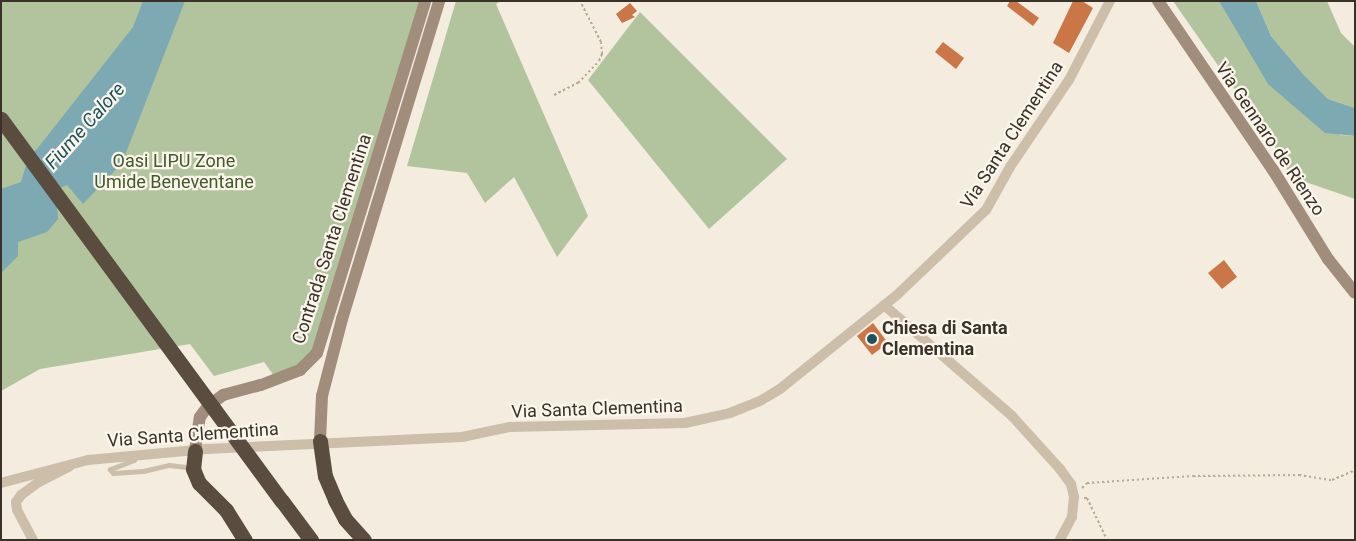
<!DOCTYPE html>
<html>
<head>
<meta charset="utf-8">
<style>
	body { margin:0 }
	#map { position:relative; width:1356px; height:541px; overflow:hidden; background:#f4ecdf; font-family:Roboto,sans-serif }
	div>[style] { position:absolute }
	.green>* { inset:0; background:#b2c49d }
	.water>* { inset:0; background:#7ca9b2 }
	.building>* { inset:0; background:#ca7646 }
	.path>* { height:2px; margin-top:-1px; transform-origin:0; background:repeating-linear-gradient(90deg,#b9a894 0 2.5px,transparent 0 5px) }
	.lane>* { height:5px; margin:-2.5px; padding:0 2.5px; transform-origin:2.5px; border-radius:2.5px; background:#cdbeaa }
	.street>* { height:10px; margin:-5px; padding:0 5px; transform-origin:5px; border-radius:5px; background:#cdbeaa }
	.secondary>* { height:12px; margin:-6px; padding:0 6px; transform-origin:6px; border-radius:6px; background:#a18d7b }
	.highway>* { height:15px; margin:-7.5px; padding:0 7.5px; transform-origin:7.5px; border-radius:7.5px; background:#5b4c40 }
	.highway-bridge>* { height:15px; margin:-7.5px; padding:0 7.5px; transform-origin:7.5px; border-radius:7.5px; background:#5b4c40 }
	.dots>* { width:14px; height:14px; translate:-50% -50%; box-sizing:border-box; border:2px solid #fbf6eb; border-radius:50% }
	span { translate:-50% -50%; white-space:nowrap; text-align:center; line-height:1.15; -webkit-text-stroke:4.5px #fbf6eb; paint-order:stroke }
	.street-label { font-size:18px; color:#3a3129 }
	.park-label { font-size:18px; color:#43592c }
	.poi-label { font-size:18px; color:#3a3129; font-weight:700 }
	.left { translate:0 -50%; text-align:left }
	.water-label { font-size:19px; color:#1d515d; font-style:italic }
	.frame { position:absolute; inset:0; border:2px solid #3a3129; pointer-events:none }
</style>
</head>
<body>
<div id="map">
	<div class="green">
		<div style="clip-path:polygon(1px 1px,424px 1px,319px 348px,304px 365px,274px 376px,264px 362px,214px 376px,190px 344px,40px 369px,1px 391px)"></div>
		<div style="clip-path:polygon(456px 1px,501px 1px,496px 4px,588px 216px,557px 257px,514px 177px,485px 203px,467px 173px,407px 166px)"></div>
		<div style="clip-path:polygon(1173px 1px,1219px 1px,1340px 135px,1355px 136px,1355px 199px,1291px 177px,1275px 147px)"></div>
		<div style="clip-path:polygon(1256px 1px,1327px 1px,1341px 33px,1355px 47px,1355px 108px,1328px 99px,1303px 74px,1271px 36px)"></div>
		<div style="clip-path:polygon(640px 12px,787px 159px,709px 229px,588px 80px)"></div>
	</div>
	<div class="water">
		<div style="clip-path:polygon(143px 1px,185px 1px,122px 163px,83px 204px,67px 185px,56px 190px,58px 219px,47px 232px,18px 242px,18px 256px,1px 273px,1px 189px,21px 182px,29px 155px,37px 149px,133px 27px)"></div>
		<div style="clip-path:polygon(1219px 1px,1256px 1px,1271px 36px,1303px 74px,1328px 99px,1355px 108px,1355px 136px,1325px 133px,1268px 84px)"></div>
	</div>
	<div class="building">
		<div style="clip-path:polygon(1010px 1px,1016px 1px,1039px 18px,1033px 26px,1007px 6px)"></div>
		<div style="clip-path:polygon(1073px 1px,1082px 1px,1093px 8px,1069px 53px,1053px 43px)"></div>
		<div style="clip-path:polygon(630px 3px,637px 11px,632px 15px,635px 17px,622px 23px,616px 14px)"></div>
		<div style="clip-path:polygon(943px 42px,964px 58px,956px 69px,935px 52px)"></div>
		<div style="clip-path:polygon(1224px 260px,1237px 277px,1222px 289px,1208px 273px)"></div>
		<div style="clip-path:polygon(873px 323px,888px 343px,872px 355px,857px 336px)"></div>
	</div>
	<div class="path">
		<div style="left:554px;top:95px;width:27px;rotate:-27deg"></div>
		<div style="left:578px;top:83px;width:30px;rotate:-46deg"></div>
		<div style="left:599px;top:61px;width:8px;rotate:-67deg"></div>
		<div style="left:602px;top:54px;width:12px;rotate:-95deg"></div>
		<div style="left:601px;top:42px;width:46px;rotate:-117.1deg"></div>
		<div style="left:1082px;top:488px;width:7px;rotate:-45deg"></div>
		<div style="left:1087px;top:483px;width:106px;rotate:-3.8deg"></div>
		<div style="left:1193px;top:476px;width:106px;rotate:-0.5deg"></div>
		<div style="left:1299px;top:475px;width:33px;rotate:9deg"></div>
		<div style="left:1332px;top:480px;width:25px;rotate:-23deg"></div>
		<div style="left:1084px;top:498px;width:3px"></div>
		<div style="left:1087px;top:498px;width:47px;rotate:64.5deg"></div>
	</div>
	<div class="lane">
		<div style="left:134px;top:460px;width:26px;rotate:159deg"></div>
		<div style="left:110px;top:469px;width:5px;rotate:53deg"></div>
		<div style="left:113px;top:473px;width:30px;rotate:-4deg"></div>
		<div style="left:143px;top:471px;width:27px;rotate:-13deg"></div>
		<div style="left:169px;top:465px;width:23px;rotate:7deg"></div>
	</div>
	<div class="street">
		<div style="left:884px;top:305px;width:169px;rotate:40.9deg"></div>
		<div style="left:1012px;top:416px;width:72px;rotate:47.8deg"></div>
		<div style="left:1060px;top:469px;width:19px;rotate:54deg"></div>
		<div style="left:1071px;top:484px;width:13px;rotate:77deg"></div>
		<div style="left:1074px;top:497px;width:20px;rotate:96deg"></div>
		<div style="left:1072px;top:517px;width:26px;rotate:118deg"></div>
		<div style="left:1px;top:483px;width:90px;rotate:-14.8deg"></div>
		<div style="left:88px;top:460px;width:119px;rotate:-5.3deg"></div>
		<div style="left:206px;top:449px;width:256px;rotate:-2.7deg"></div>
		<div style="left:462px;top:437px;width:49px;rotate:-11.8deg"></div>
		<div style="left:510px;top:427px;width:175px;rotate:-1.3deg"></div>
		<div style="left:685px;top:423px;width:46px;rotate:-12.5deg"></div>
		<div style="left:730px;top:413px;width:32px;rotate:-22deg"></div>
		<div style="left:760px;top:401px;width:23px;rotate:-31deg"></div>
		<div style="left:780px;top:389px;width:151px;rotate:-38.8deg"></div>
		<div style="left:898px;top:294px;width:122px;rotate:-43.7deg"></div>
		<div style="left:986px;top:210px;width:49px;rotate:-60.8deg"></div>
		<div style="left:1010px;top:167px;width:105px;rotate:-55.9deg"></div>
		<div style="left:1069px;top:80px;width:89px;rotate:-62.6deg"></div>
		<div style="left:33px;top:540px;width:34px;rotate:-118deg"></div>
		<div style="left:17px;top:510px;width:8px;rotate:-97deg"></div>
		<div style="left:16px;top:502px;width:9px;rotate:-54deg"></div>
		<div style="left:21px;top:495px;width:22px;rotate:-36deg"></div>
		<div style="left:39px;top:482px;width:34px;rotate:-27deg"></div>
	</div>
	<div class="secondary">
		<div style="left:1158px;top:1px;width:204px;rotate:55.8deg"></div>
		<div style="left:1273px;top:170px;width:105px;rotate:58.3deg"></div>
		<div style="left:1328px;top:259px;width:43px;rotate:51.5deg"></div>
		<div style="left:320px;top:441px;width:45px;rotate:-87.5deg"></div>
		<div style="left:322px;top:396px;width:80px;rotate:-75.4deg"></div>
		<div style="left:342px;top:319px;width:332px;rotate:-73deg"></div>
		<div style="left:195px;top:451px;width:34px;rotate:-82deg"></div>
		<div style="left:200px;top:417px;width:14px;rotate:-54deg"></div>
		<div style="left:208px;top:406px;width:19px;rotate:-36deg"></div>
		<div style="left:223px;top:395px;width:39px;rotate:-15deg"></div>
		<div style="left:261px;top:385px;width:42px;rotate:-21deg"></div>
		<div style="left:300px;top:370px;width:24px;rotate:-45deg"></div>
		<div style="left:317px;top:353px;width:368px;rotate:-72.9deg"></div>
	</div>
	<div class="highway">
		<div style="left:320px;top:441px;width:35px;rotate:82deg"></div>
		<div style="left:325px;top:476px;width:26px;rotate:67deg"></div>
		<div style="left:335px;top:500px;width:21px;rotate:62deg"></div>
		<div style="left:345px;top:519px;width:28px;rotate:48deg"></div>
		<div style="left:195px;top:451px;width:18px;rotate:96deg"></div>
		<div style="left:193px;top:469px;width:15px;rotate:67deg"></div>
		<div style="left:199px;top:483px;width:38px;rotate:45deg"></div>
		<div style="left:226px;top:510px;width:36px;rotate:58deg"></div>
		<div style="left:282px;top:501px;width:49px;rotate:53.4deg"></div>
	</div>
	<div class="highway-bridge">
		<div style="left:1px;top:119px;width:474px;rotate:53.7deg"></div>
	</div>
	<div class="dots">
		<div style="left:872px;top:339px;background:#1d515d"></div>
	</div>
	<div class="street-label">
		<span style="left:1012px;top:135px;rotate:-57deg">Via Santa Clementina</span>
		<span style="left:1270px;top:139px;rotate:56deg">Via Gennaro de Rienzo</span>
		<span style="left:332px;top:239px;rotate:-72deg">Contrada Santa Clementina</span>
		<span style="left:597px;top:409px;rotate:-2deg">Via Santa Clementina</span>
		<span style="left:193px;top:435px;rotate:-4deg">Via Santa Clementina</span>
	</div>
	<div class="park-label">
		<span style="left:174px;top:172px">Oasi LIPU Zone<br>Umide Beneventane</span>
	</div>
	<div class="poi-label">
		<span class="left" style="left:882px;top:339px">Chiesa di Santa<br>Clementina</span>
	</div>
	<div class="water-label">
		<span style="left:85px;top:126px;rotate:-48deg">Fiume Calore</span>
	</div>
	<div class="frame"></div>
</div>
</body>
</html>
